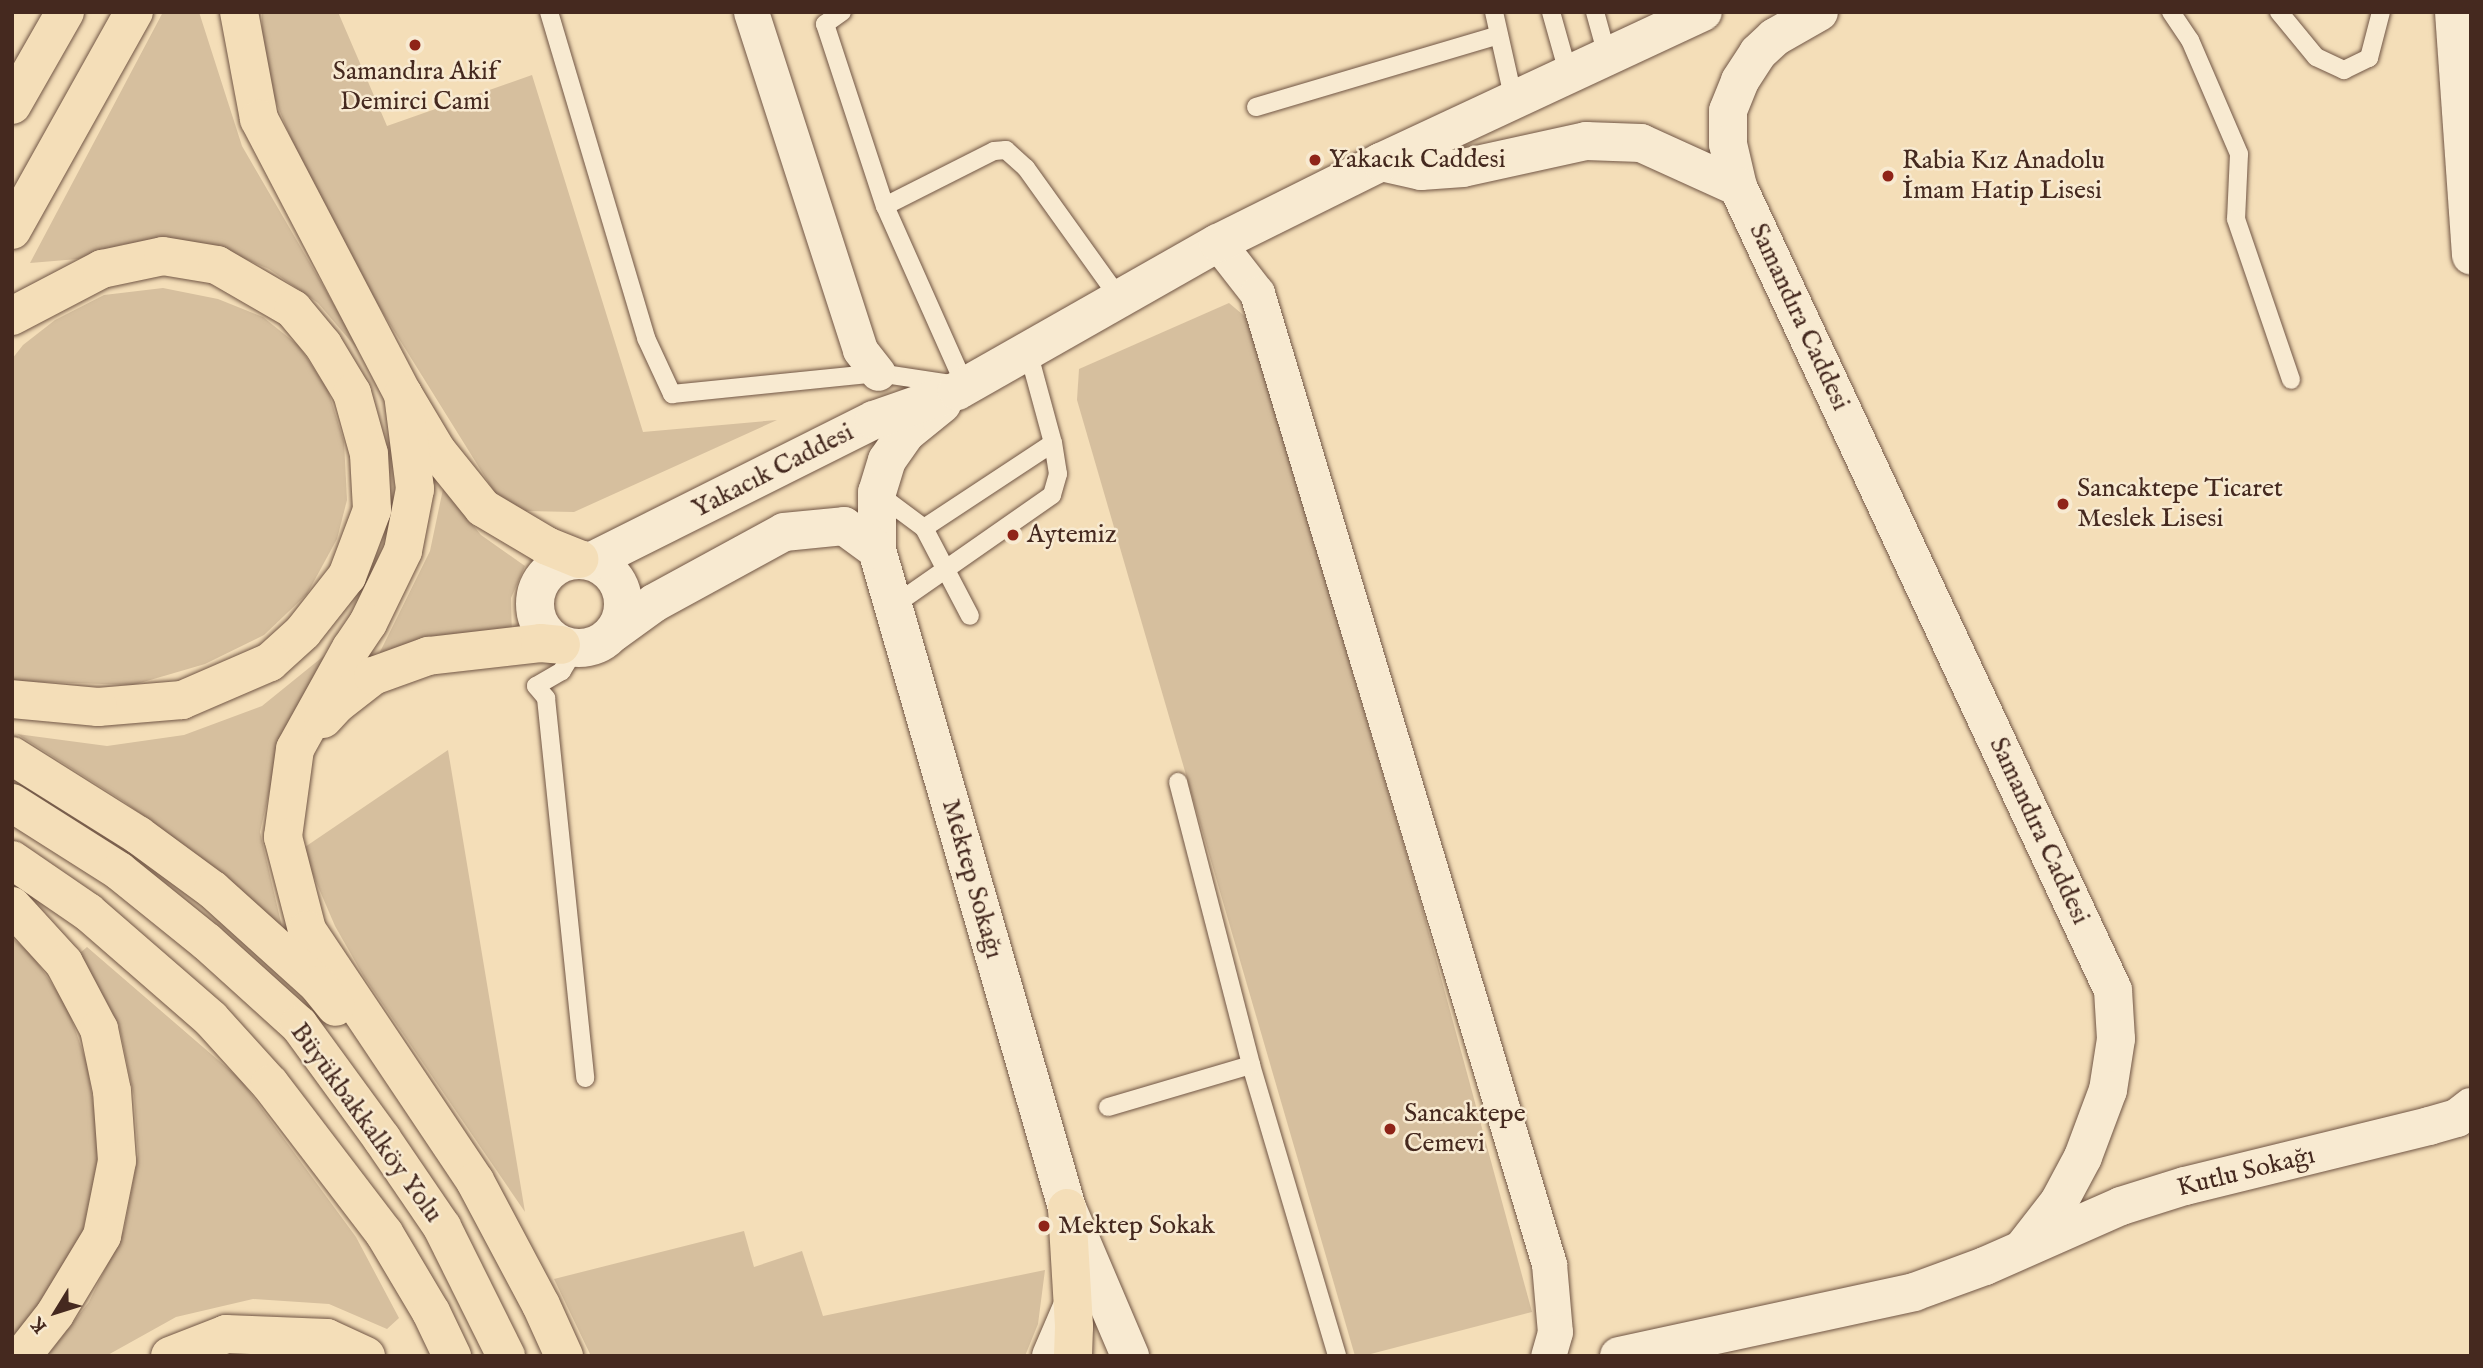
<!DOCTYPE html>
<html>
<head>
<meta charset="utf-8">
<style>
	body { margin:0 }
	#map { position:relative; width:2483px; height:1368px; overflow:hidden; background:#f4deb8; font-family:"IM FELL English",serif }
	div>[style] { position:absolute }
	.green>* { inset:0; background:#d6bf9e }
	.roads { filter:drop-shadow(0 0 2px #715645) drop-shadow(0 0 2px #715645) }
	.lane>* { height:18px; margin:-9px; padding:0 9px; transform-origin:9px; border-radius:9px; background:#f8ead1 }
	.street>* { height:35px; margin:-17.5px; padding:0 17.5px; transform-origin:17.5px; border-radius:17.5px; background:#f8ead1 }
	.secondary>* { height:38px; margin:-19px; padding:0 19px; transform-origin:19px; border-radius:19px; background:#f8ead1 }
	.secondary>.ring { margin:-19px; padding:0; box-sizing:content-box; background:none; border:38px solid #f8ead1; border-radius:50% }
	.highway>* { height:38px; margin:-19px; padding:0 19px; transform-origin:19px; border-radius:19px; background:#f4deb8 }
	.dots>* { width:19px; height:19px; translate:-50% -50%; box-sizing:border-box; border:4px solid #f8ead1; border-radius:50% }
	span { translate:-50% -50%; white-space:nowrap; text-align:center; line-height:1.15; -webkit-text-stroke:5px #f8ead1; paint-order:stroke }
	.poi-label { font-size:26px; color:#45291f }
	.left { translate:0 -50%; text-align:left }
	.street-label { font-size:26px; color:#45291f }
	.frame { position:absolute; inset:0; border:14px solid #45291f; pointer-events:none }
	.north { position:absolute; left:21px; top:1277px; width:70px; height:70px; -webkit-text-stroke:5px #f8ead1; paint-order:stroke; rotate:232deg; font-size:19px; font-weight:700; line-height:28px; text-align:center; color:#45291f }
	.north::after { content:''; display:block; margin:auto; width:24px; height:32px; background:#45291f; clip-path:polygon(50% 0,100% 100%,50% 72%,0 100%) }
</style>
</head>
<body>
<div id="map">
	<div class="green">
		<div style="clip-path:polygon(163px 12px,199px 12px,242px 146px,365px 358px,318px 303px,269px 269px,226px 251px,179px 243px,124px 244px,78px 259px,30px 263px)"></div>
		<div style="clip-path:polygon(262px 12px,338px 12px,387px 126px,532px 75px,643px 432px,777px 420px,574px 512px,525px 511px,495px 493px,322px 215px,261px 65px)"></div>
		<div style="clip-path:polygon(163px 288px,218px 299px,263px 317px,299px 346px,328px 390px,344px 442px,347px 500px,337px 539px,307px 594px,264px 635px,205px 664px,133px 685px,12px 681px,12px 359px,23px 345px,55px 320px,104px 295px)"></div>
		<div style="clip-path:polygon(1229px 303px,1248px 319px,1418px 893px,1532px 1312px,1363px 1356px,1355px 1356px,1077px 400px,1079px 369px)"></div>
		<div style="clip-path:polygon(443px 489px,481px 535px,525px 566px,511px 598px,512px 638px,375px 662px,430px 551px)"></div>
		<div style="clip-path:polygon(341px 642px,281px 741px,260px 832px,282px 927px,209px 864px,123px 801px,17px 734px,107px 746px,184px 735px,262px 706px)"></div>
		<div style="clip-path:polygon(448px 750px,525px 1212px,364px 977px,335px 926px,302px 849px)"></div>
		<div style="clip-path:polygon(12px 938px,32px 955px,67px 1006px,87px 1064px,100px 1148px,82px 1235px,39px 1309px,12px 1337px)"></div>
		<div style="clip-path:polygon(87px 947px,240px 1079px,356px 1237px,399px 1318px,387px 1329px,329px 1304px,253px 1299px,176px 1317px,106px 1356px,47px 1356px,89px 1302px,124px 1230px,138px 1155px,134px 1096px,119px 1025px,80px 953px)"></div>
		<div style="clip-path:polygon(744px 1231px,754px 1267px,802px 1251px,823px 1316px,1045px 1270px,1038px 1324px,1025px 1356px,591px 1356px,554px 1279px)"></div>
	</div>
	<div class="roads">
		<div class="lane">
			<div style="left:549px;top:12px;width:340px;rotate:73.4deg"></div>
			<div style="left:646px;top:338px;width:62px;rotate:65.1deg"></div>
			<div style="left:672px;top:394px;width:207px;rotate:-5.8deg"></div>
			<div style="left:878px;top:373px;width:75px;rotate:8.5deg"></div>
			<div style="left:842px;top:12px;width:21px;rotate:145deg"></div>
			<div style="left:825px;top:24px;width:192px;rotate:71.8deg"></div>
			<div style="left:885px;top:206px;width:197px;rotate:66deg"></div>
			<div style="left:1494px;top:12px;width:91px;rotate:77.3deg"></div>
			<div style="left:1551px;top:12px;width:66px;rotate:74.3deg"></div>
			<div style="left:1595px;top:12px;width:49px;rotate:74.5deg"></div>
			<div style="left:2171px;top:12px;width:34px;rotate:56deg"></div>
			<div style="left:2190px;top:40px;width:124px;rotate:66.7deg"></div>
			<div style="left:2239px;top:154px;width:65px;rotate:92.6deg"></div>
			<div style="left:2236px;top:219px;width:170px;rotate:71.1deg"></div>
			<div style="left:2279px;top:12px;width:58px;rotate:50.6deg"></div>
			<div style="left:2316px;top:57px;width:31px;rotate:25deg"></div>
			<div style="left:2344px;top:70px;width:28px;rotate:-26deg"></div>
			<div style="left:2369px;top:58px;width:48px;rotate:-75.4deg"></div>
			<div style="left:1256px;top:107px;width:253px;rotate:-16.5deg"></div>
			<div style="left:885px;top:206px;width:122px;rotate:-26.8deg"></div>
			<div style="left:994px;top:151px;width:12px;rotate:-5deg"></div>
			<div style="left:1006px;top:150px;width:27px;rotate:42deg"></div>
			<div style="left:1026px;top:168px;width:160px;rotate:54.4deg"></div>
			<div style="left:877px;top:493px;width:59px;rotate:36.7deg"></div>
			<div style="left:924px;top:528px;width:154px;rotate:-33.4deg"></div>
			<div style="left:1053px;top:443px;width:95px;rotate:-105.2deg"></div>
			<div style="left:924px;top:528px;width:99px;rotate:62.4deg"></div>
			<div style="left:893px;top:606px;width:194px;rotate:-34.9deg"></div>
			<div style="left:1052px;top:495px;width:22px;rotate:-74deg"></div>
			<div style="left:1058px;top:474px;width:31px;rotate:-99deg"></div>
			<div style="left:575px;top:649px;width:26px;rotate:121deg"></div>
			<div style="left:562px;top:671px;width:30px;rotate:150deg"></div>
			<div style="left:536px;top:686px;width:16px;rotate:50deg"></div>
			<div style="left:546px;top:698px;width:382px;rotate:84.1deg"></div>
			<div style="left:1178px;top:782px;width:292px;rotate:75.5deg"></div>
			<div style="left:1251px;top:1065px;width:303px;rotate:73.5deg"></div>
			<div style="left:1108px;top:1107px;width:149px;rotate:-16.4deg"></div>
		</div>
		<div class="street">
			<div style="left:751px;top:12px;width:355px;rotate:72.1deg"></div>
			<div style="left:860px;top:350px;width:29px;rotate:52deg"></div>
			<div style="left:1218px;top:243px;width:63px;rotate:52deg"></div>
			<div style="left:1257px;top:293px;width:1014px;rotate:73.26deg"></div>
			<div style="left:1549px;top:1264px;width:68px;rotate:85deg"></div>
			<div style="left:1555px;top:1332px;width:25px;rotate:106deg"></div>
		</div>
		<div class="secondary">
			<div style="left:1819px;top:12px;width:51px;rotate:150.4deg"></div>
			<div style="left:1775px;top:37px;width:23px;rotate:137deg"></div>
			<div style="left:1758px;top:53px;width:33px;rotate:123deg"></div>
			<div style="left:1740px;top:81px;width:32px;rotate:112deg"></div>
			<div style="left:1728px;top:111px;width:33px;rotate:90deg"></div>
			<div style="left:1728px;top:144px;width:44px;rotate:76.9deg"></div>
			<div style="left:1738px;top:187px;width:886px;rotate:64.97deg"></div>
			<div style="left:2113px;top:990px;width:49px;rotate:86.5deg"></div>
			<div style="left:2116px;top:1039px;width:52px;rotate:98.9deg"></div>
			<div style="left:2108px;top:1090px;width:72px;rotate:110.5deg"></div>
			<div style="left:2083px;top:1157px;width:51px;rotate:118.1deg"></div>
			<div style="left:2059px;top:1202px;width:57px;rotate:127.9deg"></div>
			<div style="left:2454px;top:12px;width:244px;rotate:86deg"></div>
			<div style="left:1381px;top:162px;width:41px;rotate:12.7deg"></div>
			<div style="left:1421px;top:171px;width:42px;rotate:-4.1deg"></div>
			<div style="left:1463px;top:168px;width:126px;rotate:-12.4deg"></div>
			<div style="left:1586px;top:141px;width:55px;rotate:2.1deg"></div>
			<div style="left:1641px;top:143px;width:107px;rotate:24.4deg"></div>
			<div style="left:942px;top:404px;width:46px;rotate:141.1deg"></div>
			<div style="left:906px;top:433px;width:33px;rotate:125deg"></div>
			<div style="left:887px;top:460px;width:34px;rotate:107deg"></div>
			<div style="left:877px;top:492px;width:58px;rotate:90deg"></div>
			<div style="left:877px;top:550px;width:685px;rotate:73.89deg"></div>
			<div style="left:1067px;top:1208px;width:161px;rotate:66.9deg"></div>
			<div class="ring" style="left:535px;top:560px;width:50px;height:50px"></div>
			<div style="left:592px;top:561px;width:315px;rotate:-26.6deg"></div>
			<div style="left:874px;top:420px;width:88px;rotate:-19.3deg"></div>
			<div style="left:957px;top:391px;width:300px;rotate:-29.6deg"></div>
			<div style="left:1218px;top:243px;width:182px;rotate:-26.4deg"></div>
			<div style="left:1381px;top:162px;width:355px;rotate:-25deg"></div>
			<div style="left:614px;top:632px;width:49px;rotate:-35.9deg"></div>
			<div style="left:654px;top:603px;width:148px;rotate:-28.6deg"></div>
			<div style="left:784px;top:532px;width:60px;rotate:-5.7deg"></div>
			<div style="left:844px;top:526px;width:41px;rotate:36deg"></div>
			<div style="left:1051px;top:1356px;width:56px;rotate:-66.7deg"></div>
			<div style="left:1619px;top:1356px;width:302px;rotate:-12.2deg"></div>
			<div style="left:1914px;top:1292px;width:76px;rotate:-20.1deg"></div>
			<div style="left:1985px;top:1266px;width:149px;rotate:-23.8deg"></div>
			<div style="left:2121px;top:1206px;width:67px;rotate:-17.4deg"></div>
			<div style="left:2185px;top:1186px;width:251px;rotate:-13.8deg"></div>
			<div style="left:2429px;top:1126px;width:29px;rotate:-16deg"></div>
			<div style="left:2457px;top:1118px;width:18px;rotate:-38deg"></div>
		</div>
		<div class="highway">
			<div style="left:239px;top:12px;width:109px;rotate:79.4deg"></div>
			<div style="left:259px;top:119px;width:310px;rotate:62.4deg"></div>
			<div style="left:403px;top:394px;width:66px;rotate:59.2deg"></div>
			<div style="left:437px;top:451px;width:73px;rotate:51.1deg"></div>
			<div style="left:483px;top:508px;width:74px;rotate:30.7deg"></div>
			<div style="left:547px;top:546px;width:35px;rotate:22deg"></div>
			<div style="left:12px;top:105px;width:107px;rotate:-60.3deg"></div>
			<div style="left:12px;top:230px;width:250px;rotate:-60.8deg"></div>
			<div style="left:12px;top:316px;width:102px;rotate:-27.6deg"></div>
			<div style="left:102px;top:269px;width:62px;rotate:-12deg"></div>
			<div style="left:163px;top:256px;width:55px;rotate:9.5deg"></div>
			<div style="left:217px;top:265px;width:88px;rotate:30.1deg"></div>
			<div style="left:293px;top:309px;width:47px;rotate:50.2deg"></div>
			<div style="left:323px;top:345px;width:56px;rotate:58.9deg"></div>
			<div style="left:352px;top:393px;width:63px;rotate:74.4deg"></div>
			<div style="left:369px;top:454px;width:56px;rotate:86.9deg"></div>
			<div style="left:372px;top:510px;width:71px;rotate:110.7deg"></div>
			<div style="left:347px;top:576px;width:71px;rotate:128.2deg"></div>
			<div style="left:303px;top:632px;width:45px;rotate:137.7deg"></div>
			<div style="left:270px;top:662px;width:96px;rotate:156.6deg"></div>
			<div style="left:182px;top:700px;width:84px;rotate:175.2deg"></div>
			<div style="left:98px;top:707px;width:86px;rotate:-174.7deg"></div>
			<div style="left:403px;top:394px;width:96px;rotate:82.8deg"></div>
			<div style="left:415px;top:489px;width:63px;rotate:101deg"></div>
			<div style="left:403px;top:551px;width:80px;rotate:115.9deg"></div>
			<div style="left:368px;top:623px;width:30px;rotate:124deg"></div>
			<div style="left:351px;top:648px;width:115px;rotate:119deg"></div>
			<div style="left:295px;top:749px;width:89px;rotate:97.8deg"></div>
			<div style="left:283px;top:837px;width:96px;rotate:75.5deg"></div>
			<div style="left:307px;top:930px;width:302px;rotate:56.2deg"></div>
			<div style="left:475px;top:1181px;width:140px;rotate:62deg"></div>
			<div style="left:541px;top:1305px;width:56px;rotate:65.7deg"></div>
			<div style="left:323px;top:719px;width:21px;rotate:-47deg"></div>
			<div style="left:337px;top:704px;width:46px;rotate:-37.9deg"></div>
			<div style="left:373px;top:676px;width:59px;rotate:-20deg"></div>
			<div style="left:428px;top:656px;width:113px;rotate:-6.6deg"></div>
			<div style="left:540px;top:643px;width:21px;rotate:5deg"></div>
			<div style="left:12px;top:756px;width:149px;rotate:32.1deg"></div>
			<div style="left:138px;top:835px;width:93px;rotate:36.3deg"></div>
			<div style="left:213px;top:890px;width:142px;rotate:42.1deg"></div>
			<div style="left:318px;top:985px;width:28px;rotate:51deg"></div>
			<div style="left:12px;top:803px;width:127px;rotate:32.4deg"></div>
			<div style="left:119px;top:871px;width:113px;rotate:38.9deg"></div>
			<div style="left:207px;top:942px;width:124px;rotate:42.1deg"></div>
			<div style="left:299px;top:1025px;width:141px;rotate:53.9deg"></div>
			<div style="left:382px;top:1139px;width:107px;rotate:55.7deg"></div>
			<div style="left:442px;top:1227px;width:144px;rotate:63.6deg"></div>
			<div style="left:12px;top:860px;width:92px;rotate:34.4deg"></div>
			<div style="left:88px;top:912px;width:163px;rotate:41deg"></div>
			<div style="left:211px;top:1019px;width:88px;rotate:47.8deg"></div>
			<div style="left:270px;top:1084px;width:188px;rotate:52.6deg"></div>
			<div style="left:384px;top:1233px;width:92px;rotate:59.3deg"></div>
			<div style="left:431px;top:1312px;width:49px;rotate:64.5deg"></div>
			<div style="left:12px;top:906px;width:77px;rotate:47.6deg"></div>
			<div style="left:64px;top:963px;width:75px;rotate:62.1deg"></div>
			<div style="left:99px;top:1029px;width:63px;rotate:78.2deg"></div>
			<div style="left:112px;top:1091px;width:70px;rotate:85.9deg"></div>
			<div style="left:117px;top:1161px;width:76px;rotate:101.3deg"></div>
			<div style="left:102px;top:1236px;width:91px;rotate:121.1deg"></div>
			<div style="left:55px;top:1314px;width:53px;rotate:128.2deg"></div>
			<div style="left:1067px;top:1208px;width:119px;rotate:86.6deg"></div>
			<div style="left:1074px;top:1327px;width:29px;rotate:92deg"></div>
			<div style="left:170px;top:1356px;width:60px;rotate:-21.4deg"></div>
			<div style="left:226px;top:1334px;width:101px;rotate:2.3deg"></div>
			<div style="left:327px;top:1338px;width:43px;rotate:24.8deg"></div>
		</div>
	</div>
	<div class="dots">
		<div style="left:415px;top:45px;background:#8f2418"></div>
		<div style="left:1315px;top:160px;background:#8f2418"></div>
		<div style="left:1888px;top:176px;background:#8f2418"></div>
		<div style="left:2063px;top:504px;background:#8f2418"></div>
		<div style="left:1013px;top:535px;background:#8f2418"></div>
		<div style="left:1390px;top:1129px;background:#8f2418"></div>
		<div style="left:1044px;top:1226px;background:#8f2418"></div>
	</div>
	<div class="poi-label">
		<span style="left:415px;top:87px">Samandıra Akif<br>Demirci Cami</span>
		<span class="left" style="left:1329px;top:160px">Yakacık Caddesi</span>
		<span class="left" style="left:1902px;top:176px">Rabia Kız Anadolu<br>İmam Hatip Lisesi</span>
		<span class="left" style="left:2077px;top:504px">Sancaktepe Ticaret<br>Meslek Lisesi</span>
		<span class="left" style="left:1027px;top:535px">Aytemiz</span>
		<span class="left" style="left:1404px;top:1129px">Sancaktepe<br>Cemevi</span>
		<span class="left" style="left:1058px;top:1226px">Mektep Sokak</span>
	</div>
	<div class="street-label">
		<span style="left:1799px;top:317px;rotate:65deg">Samandıra Caddesi</span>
		<span style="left:773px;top:471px;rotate:-27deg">Yakacık Caddesi</span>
		<span style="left:2039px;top:831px;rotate:65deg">Samandıra Caddesi</span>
		<span style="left:972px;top:879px;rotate:74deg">Mektep Sokağı</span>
		<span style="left:366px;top:1123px;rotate:54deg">Büyükbakkalköy Yolu</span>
		<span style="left:2246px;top:1172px;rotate:-14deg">Kutlu Sokağı</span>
	</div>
	<div class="frame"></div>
	<div class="north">K</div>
</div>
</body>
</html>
